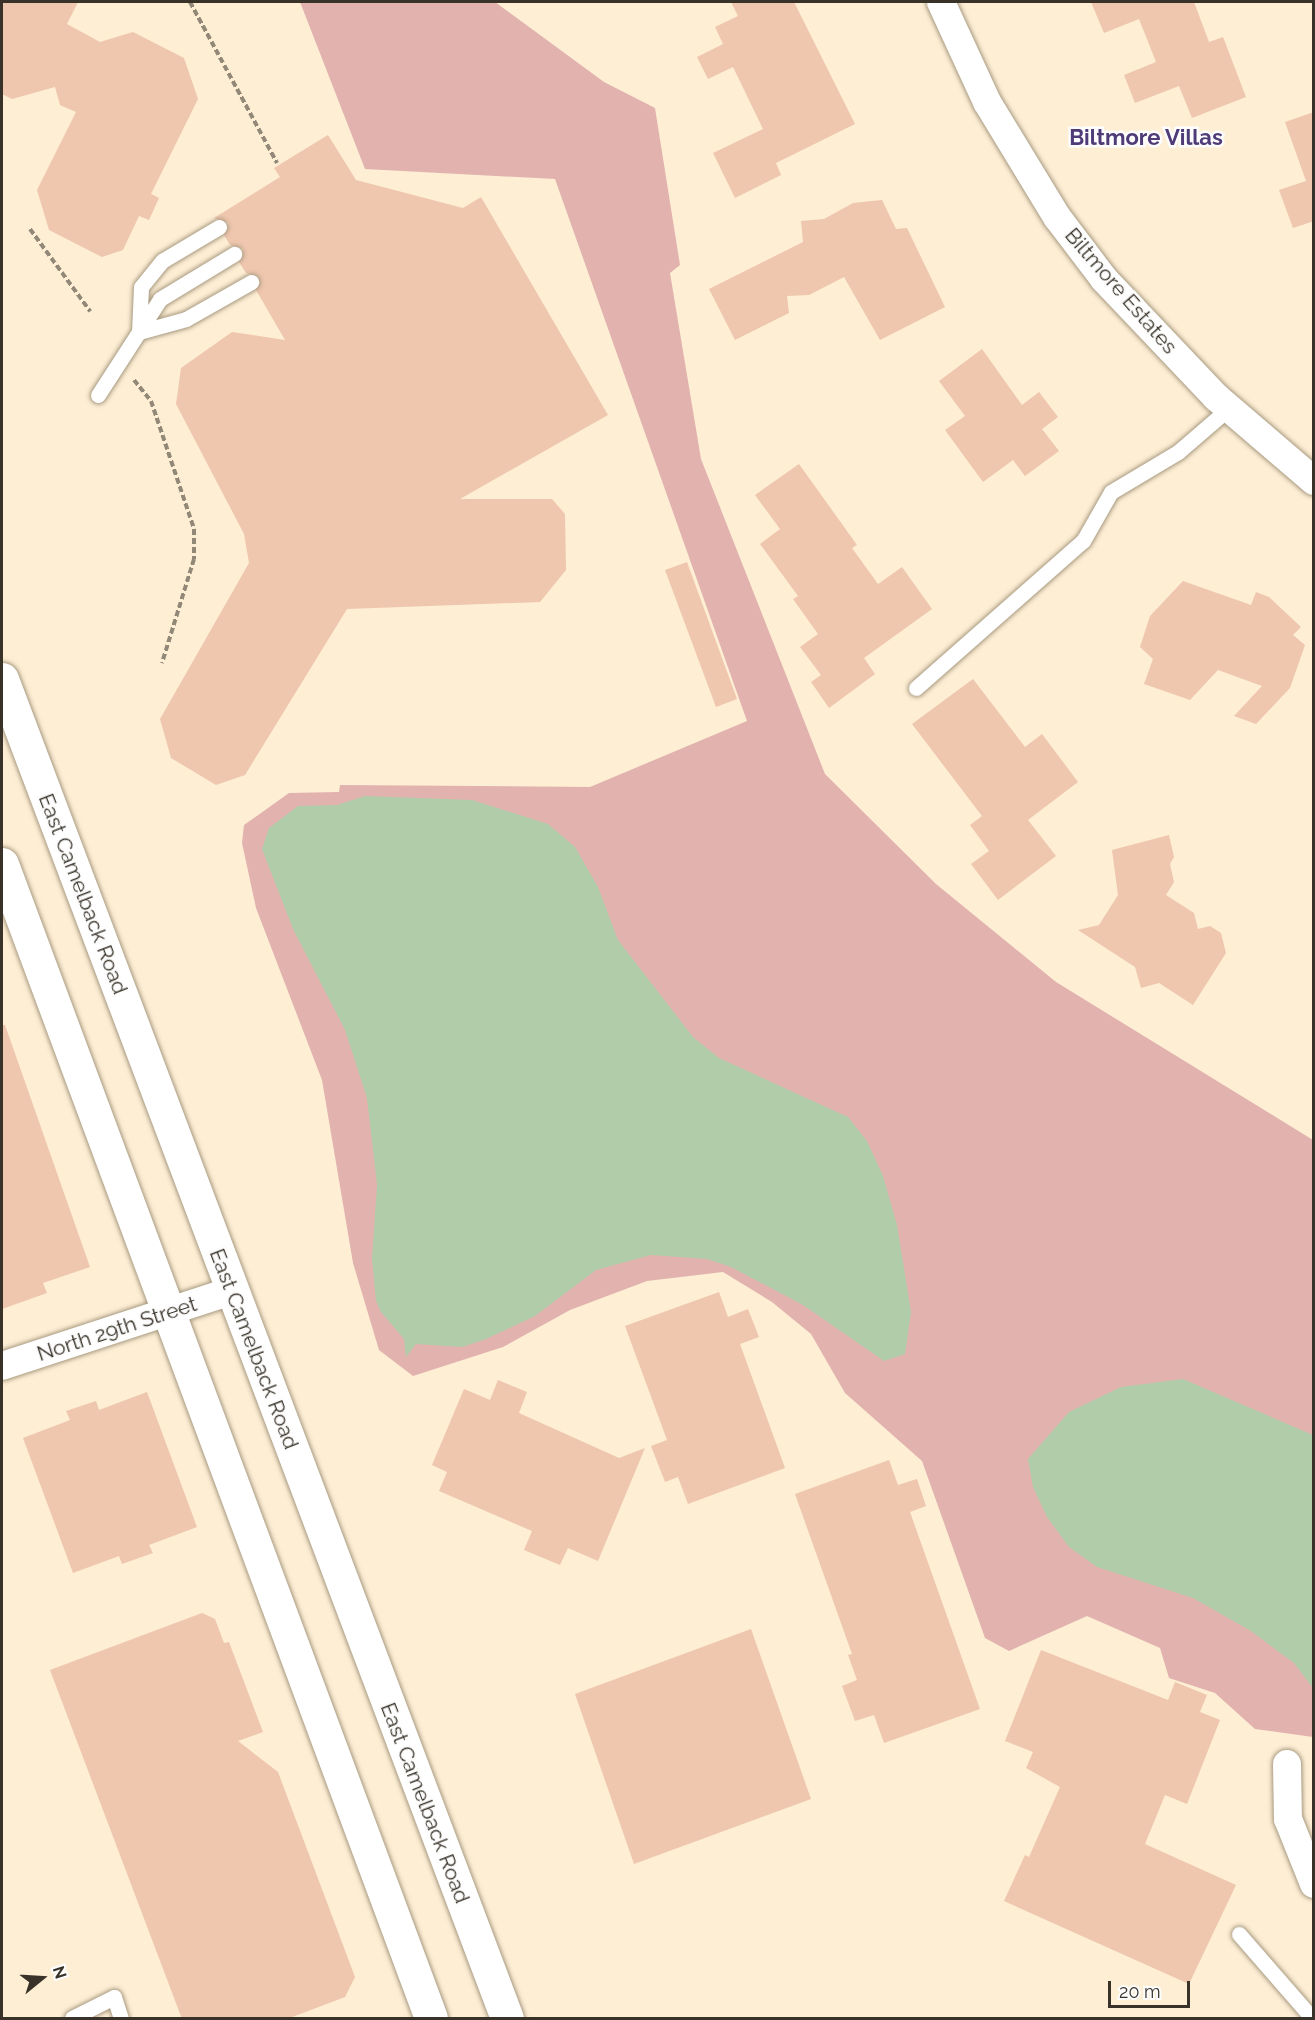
<!DOCTYPE html>
<html>
<head>
<meta charset="utf-8">
<style>
	body { margin:0 }
	#map { position:relative; width:1315px; height:2020px; overflow:hidden; background:#fdeed4; font-family:Raleway,sans-serif }
	div>[style] { position:absolute }
	.green>* { inset:0; background:#e2b2af }
	.water>* { inset:0; background:#b0cca8 }
	.building>* { inset:0; background:#efc6ae }
	.path>* { height:4px; margin-top:-2px; transform-origin:0; background:repeating-linear-gradient(90deg,#928877 0 6px,transparent 0 9px) }
	.roads { filter:drop-shadow(0 0 2px #a89a81) drop-shadow(0 0 2px #a89a81) }
	.lane>* { height:15px; margin:-7.5px; padding:0 7.5px; transform-origin:7.5px; border-radius:7.5px; background:#fff }
	.street>* { height:28px; margin:-14px; padding:0 14px; transform-origin:14px; border-radius:14px; background:#fff }
	.primary>* { height:33px; margin:-16.5px; padding:0 16.5px; transform-origin:16.5px; border-radius:16.5px; background:#fff }
	span { translate:-50% -50%; white-space:nowrap; text-align:center; line-height:1.15; -webkit-text-stroke:5px #fdfdfd; paint-order:stroke }
	.street-label { font-size:21px; color:#383228 }
	.neighbourhood-label { font-size:22px; color:#4e3b77; font-weight:700 }
	.frame { position:absolute; inset:0; border:3px solid #383228; pointer-events:none }
	.north { position:absolute; left:12px; top:1948px; width:60px; height:60px; -webkit-text-stroke:4px #fdfdfd; paint-order:stroke; rotate:72deg; font-size:16px; font-weight:700; line-height:24px; text-align:center; color:#383228 }
	.north::after { content:''; display:block; margin:auto; width:21px; height:27px; background:#383228; clip-path:polygon(50% 0,100% 100%,50% 72%,0 100%) }
	.scale { position:absolute; left:1108px; top:1981px; width:82px; height:27px; box-sizing:border-box; border:3px solid #383228; border-top:0; padding-left:8px; font-size:18px; line-height:21px; white-space:nowrap; color:#383228; -webkit-text-stroke:4px #fdfdfd; paint-order:stroke }
</style>
</head>
<body>
<div id="map">
	<div class="green">
		<div style="clip-path:polygon(300px 2px,495px 2px,604px 82px,655px 108px,680px 265px,670px 273px,701px 459px,825px 774px,936px 884px,1056px 982px,1313px 1140px,1313px 1737px,1255px 1729px,1215px 1693px,1169px 1678px,1160px 1648px,1087px 1616px,1009px 1651px,985px 1638px,922px 1461px,845px 1393px,811px 1334px,772px 1302px,723px 1272px,647px 1281px,570px 1310px,503px 1347px,413px 1376px,379px 1350px,353px 1263px,322px 1080px,256px 908px,242px 843px,244px 825px,289px 793px,339px 792px,340px 785px,590px 787px,747px 721px,555px 179px,365px 169px)"></div>
	</div>
	<div class="water">
		<div style="clip-path:polygon(365px 796px,472px 800px,548px 824px,575px 847px,598px 887px,618px 940px,693px 1037px,719px 1058px,848px 1117px,867px 1141px,883px 1176px,897px 1225px,911px 1312px,905px 1354px,884px 1361px,803px 1305px,731px 1267px,707px 1259px,651px 1255px,596px 1270px,535px 1316px,486px 1339px,462px 1347px,416px 1344px,406px 1357px,404px 1339px,381px 1312px,376px 1301px,372px 1259px,377px 1185px,367px 1098px,345px 1030px,293px 929px,262px 849px,269px 828px,298px 806px,337px 805px)"></div>
		<div style="clip-path:polygon(1183px 1379px,1313px 1435px,1313px 1688px,1294px 1663px,1251px 1631px,1193px 1598px,1097px 1567px,1069px 1547px,1047px 1517px,1033px 1487px,1028px 1459px,1069px 1412px,1121px 1387px)"></div>
	</div>
	<div class="building">
		<div style="clip-path:polygon(2px 2px,78px 2px,67px 24px,100px 42px,133px 32px,184px 58px,198px 99px,151px 194px,159px 198px,149px 220px,139px 216px,123px 250px,102px 257px,49px 230px,37px 190px,76px 112px,60px 105px,55px 87px,12px 99px,2px 94px)"></div>
		<div style="clip-path:polygon(731px 2px,794px 2px,855px 124px,776px 163px,781px 175px,735px 198px,713px 153px,763px 129px,733px 67px,708px 79px,697px 57px,723px 44px,715px 27px,738px 16px)"></div>
		<div style="clip-path:polygon(1091px 2px,1194px 2px,1209px 42px,1223px 37px,1246px 97px,1192px 118px,1179px 86px,1135px 103px,1124px 75px,1156px 62px,1139px 19px,1104px 33px)"></div>
		<div style="clip-path:polygon(1314px 112px,1314px 221px,1293px 228px,1279px 190px,1306px 181px,1285px 122px)"></div>
		<div style="clip-path:polygon(328px 135px,356px 180px,463px 208px,481px 197px,608px 415px,460px 499px,552px 499px,565px 514px,566px 570px,540px 602px,347px 609px,245px 775px,216px 785px,171px 758px,160px 719px,249px 563px,244px 534px,176px 404px,181px 368px,232px 332px,285px 340px,256px 290px,259px 277px,246px 273px,239px 262px,243px 249px,230px 245px,224px 235px,228px 223px,214px 218px,280px 177px,274px 168px)"></div>
		<div style="clip-path:polygon(882px 200px,896px 229px,907px 228px,945px 307px,880px 340px,844px 277px,809px 295px,787px 296px,789px 313px,735px 340px,709px 289px,803px 242px,801px 221px,824px 219px,853px 203px)"></div>
		<div style="clip-path:polygon(982px 349px,1022px 405px,1039px 392px,1058px 417px,1042px 429px,1059px 451px,1025px 476px,1013px 460px,983px 482px,945px 430px,965px 416px,939px 381px)"></div>
		<div style="clip-path:polygon(799px 464px,857px 545px,852px 548px,878px 584px,902px 567px,932px 609px,864px 658px,875px 674px,829px 708px,811px 682px,821px 675px,800px 647px,818px 634px,793px 599px,798px 596px,760px 544px,780px 529px,755px 495px)"></div>
		<div style="clip-path:polygon(687px 562px,737px 699px,716px 707px,665px 570px)"></div>
		<div style="clip-path:polygon(1183px 581px,1251px 605px,1256px 592px,1269px 597px,1301px 627px,1293px 635px,1305px 645px,1290px 688px,1256px 724px,1234px 716px,1262px 686px,1218px 670px,1190px 700px,1144px 684px,1153px 659px,1140px 647px,1150px 616px)"></div>
		<div style="clip-path:polygon(973px 679px,1025px 747px,1042px 734px,1078px 782px,1028px 820px,1056px 856px,998px 900px,971px 864px,989px 851px,970px 825px,982px 816px,912px 724px)"></div>
		<div style="clip-path:polygon(1169px 835px,1174px 857px,1170px 864px,1174px 882px,1166px 895px,1194px 913px,1198px 929px,1210px 926px,1221px 933px,1226px 953px,1193px 1005px,1159px 983px,1141px 988px,1135px 967px,1078px 930px,1099px 925px,1118px 895px,1112px 850px)"></div>
		<div style="clip-path:polygon(2px 1025px,5px 1025px,90px 1267px,43px 1283px,47px 1293px,2px 1309px)"></div>
		<div style="clip-path:polygon(719px 1292px,728px 1317px,748px 1309px,759px 1337px,740px 1344px,785px 1468px,688px 1504px,678px 1477px,665px 1482px,651px 1446px,667px 1440px,625px 1326px)"></div>
		<div style="clip-path:polygon(498px 1380px,527px 1392px,519px 1413px,619px 1458px,645px 1448px,598px 1561px,568px 1548px,560px 1565px,524px 1550px,532px 1531px,439px 1491px,447px 1472px,432px 1465px,464px 1389px,490px 1400px)"></div>
		<div style="clip-path:polygon(147px 1392px,197px 1527px,149px 1545px,153px 1553px,122px 1564px,119px 1556px,73px 1573px,23px 1438px,70px 1420px,66px 1411px,96px 1401px,99px 1410px)"></div>
		<div style="clip-path:polygon(889px 1460px,898px 1485px,917px 1479px,926px 1506px,910px 1512px,980px 1709px,884px 1743px,874px 1715px,855px 1721px,842px 1686px,857px 1680px,848px 1655px,852px 1654px,795px 1494px)"></div>
		<div style="clip-path:polygon(202px 1613px,215px 1619px,224px 1643px,229px 1642px,263px 1732px,238px 1741px,278px 1772px,355px 1977px,345px 1997px,287px 2019px,182px 2019px,50px 1670px)"></div>
		<div style="clip-path:polygon(751px 1629px,811px 1799px,634px 1864px,575px 1694px)"></div>
		<div style="clip-path:polygon(1041px 1650px,1168px 1700px,1175px 1682px,1207px 1695px,1200px 1712px,1220px 1720px,1187px 1804px,1165px 1795px,1145px 1844px,1236px 1885px,1189px 1984px,1004px 1901px,1025px 1855px,1029px 1857px,1060px 1787px,1026px 1768px,1033px 1752px,1005px 1741px)"></div>
	</div>
	<div class="path">
		<div style="left:190px;top:2px;width:183px;rotate:61.6deg"></div>
		<div style="left:30px;top:229px;width:102px;rotate:53.8deg"></div>
		<div style="left:134px;top:380px;width:27px;rotate:51deg"></div>
		<div style="left:151px;top:401px;width:135px;rotate:71.4deg"></div>
		<div style="left:194px;top:529px;width:30px;rotate:90deg"></div>
		<div style="left:194px;top:559px;width:109px;rotate:107.1deg"></div>
	</div>
	<div class="roads">
		<div class="lane">
			<div style="left:219px;top:227px;width:66px;rotate:149.2deg"></div>
			<div style="left:162px;top:261px;width:33px;rotate:129deg"></div>
			<div style="left:141px;top:287px;width:45px;rotate:92.5deg"></div>
			<div style="left:139px;top:332px;width:49px;rotate:-15.5deg"></div>
			<div style="left:186px;top:319px;width:75px;rotate:-29.6deg"></div>
			<div style="left:98px;top:395px;width:114px;rotate:-57.1deg"></div>
			<div style="left:160px;top:299px;width:87px;rotate:-31.3deg"></div>
			<div style="left:916px;top:688px;width:222px;rotate:-41.4deg"></div>
			<div style="left:1083px;top:541px;width:56px;rotate:-60.3deg"></div>
			<div style="left:1111px;top:492px;width:78px;rotate:-30.8deg"></div>
			<div style="left:1178px;top:452px;width:67px;rotate:-40.8deg"></div>
			<div style="left:1239px;top:1934px;width:111px;rotate:49deg"></div>
			<div style="left:72px;top:2018px;width:47px;rotate:-26.6deg"></div>
			<div style="left:114px;top:1997px;width:22px;rotate:72deg"></div>
		</div>
		<div class="street">
			<div style="left:941px;top:2px;width:110px;rotate:65.3deg"></div>
			<div style="left:987px;top:102px;width:135px;rotate:58.7deg"></div>
			<div style="left:1057px;top:217px;width:78px;rotate:52.8deg"></div>
			<div style="left:1104px;top:279px;width:163px;rotate:46.5deg"></div>
			<div style="left:1216px;top:397px;width:129px;rotate:40.6deg"></div>
			<div style="left:2px;top:1366px;width:242px;rotate:-18.1deg"></div>
			<div style="left:1287px;top:1764px;width:55px;rotate:89deg"></div>
			<div style="left:1288px;top:1819px;width:70px;rotate:68.2deg"></div>
		</div>
		<div class="primary">
			<div style="left:2px;top:679px;width:1431px;rotate:69.34deg"></div>
			<div style="left:2px;top:864px;width:1231px;rotate:69.61deg"></div>
		</div>
	</div>
	<div class="street-label">
		<span style="left:1121px;top:291px;rotate:49deg">Biltmore Estates</span>
		<span style="left:83px;top:894px;rotate:69deg">East Camelback Road</span>
		<span style="left:117px;top:1329px;rotate:-18deg">North 29th Street</span>
		<span style="left:254px;top:1349px;rotate:69deg">East Camelback Road</span>
		<span style="left:425px;top:1803px;rotate:69deg">East Camelback Road</span>
	</div>
	<div class="neighbourhood-label">
		<span style="left:1146px;top:138px">Biltmore Villas</span>
	</div>
	<div class="frame"></div>
	<div class="north">N</div>
	<div class="scale">20 m</div>
</div>
</body>
</html>
